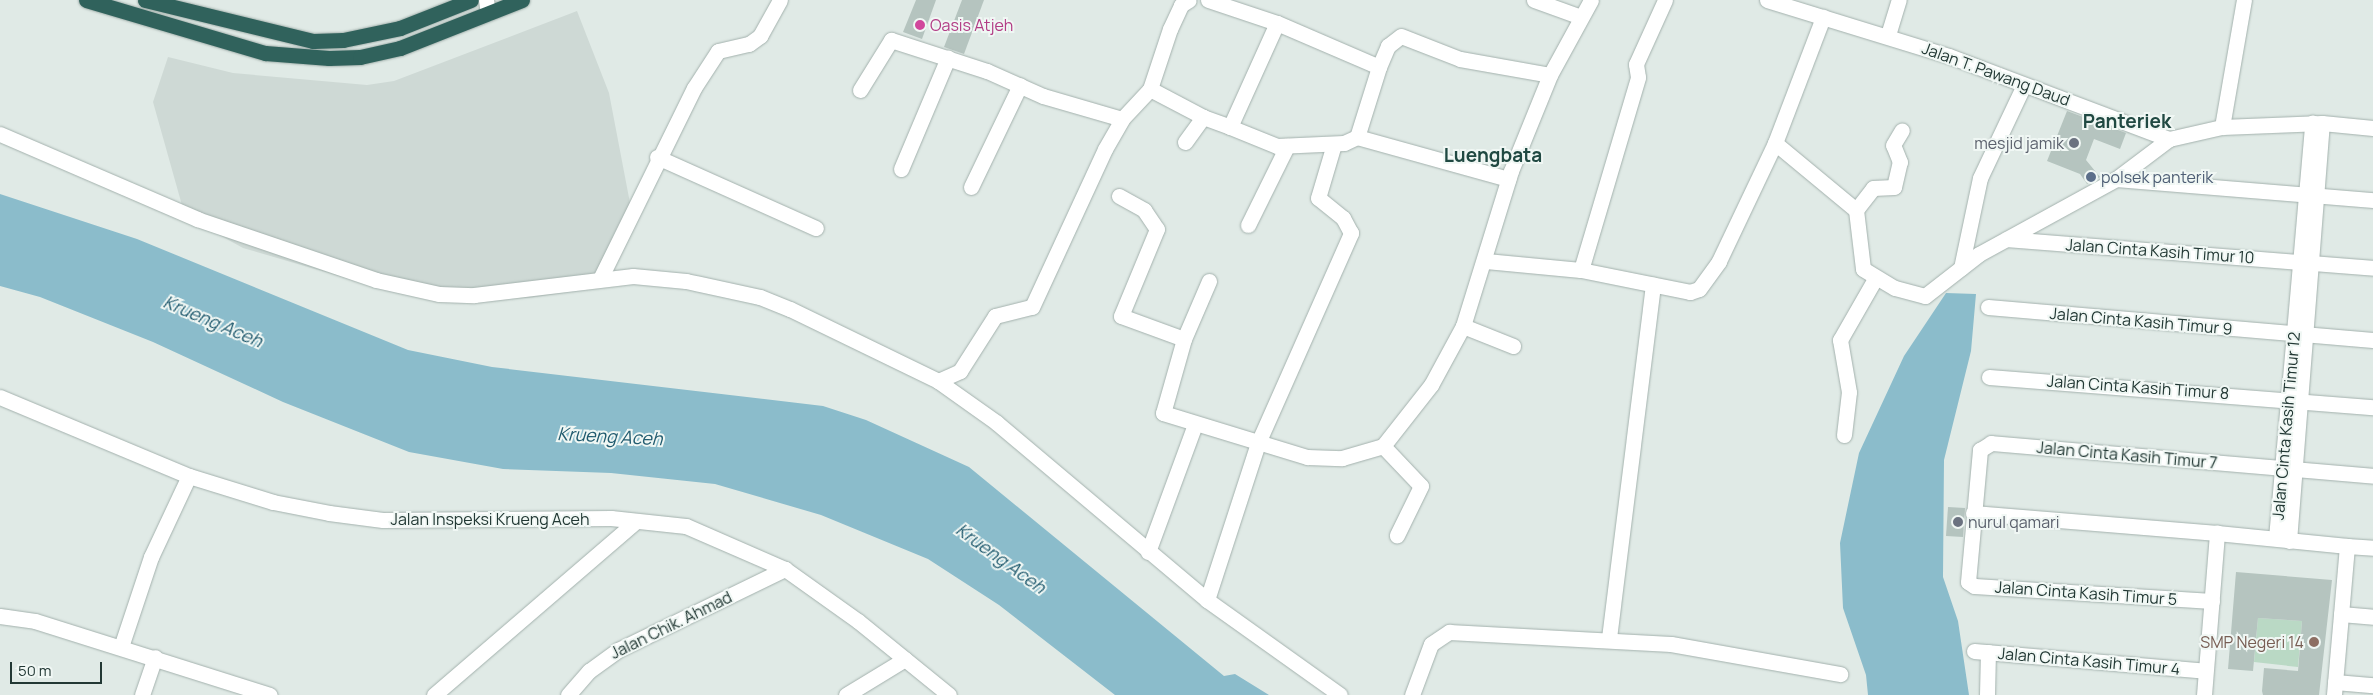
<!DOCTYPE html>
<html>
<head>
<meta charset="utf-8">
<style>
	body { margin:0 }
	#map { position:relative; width:2373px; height:695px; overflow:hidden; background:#e0eae6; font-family:Manrope,sans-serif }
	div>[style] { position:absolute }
	.built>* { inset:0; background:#ced9d5 }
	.green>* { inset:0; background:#bad9c5 }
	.water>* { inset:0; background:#8bbccb }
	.building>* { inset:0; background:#b5c4bf }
	.roads { filter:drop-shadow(0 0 1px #a3b1ad) drop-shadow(0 0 1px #a3b1ad) }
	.minor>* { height:15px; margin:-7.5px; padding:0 7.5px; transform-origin:7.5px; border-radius:7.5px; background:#fff }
	.highway>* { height:15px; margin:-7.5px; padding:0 7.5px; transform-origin:7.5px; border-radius:7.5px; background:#30625c }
	.dots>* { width:14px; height:14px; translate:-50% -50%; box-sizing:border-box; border:2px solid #f0f7f4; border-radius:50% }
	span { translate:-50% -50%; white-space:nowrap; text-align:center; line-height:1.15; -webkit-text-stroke:4px #f0f7f4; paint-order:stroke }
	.hotel-label { font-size:16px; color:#b23c85 }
	.left { translate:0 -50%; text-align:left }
	.street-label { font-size:16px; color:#223834 }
	.worship-label { font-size:16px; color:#5b616d }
	.right { translate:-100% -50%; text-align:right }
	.service-label { font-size:16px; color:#4e5e75 }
	.education-label { font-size:16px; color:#785e54 }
	.water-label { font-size:18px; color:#215b6f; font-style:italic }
	.quarter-label { font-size:19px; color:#204942; font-weight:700 }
	.scale { position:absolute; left:10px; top:662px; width:92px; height:22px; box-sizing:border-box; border:2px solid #223834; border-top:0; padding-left:6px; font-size:15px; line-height:18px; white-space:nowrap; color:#223834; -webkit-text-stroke:4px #f0f7f4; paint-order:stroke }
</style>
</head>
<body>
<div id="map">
	<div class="built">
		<div style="clip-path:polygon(577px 11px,609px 93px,634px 224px,604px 287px,529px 298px,439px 300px,373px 286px,243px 248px,185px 216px,153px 102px,168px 57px,233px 73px,367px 85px,394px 81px)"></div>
	</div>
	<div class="green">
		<div style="clip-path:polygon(2258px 618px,2302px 621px,2298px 667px,2254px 662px)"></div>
	</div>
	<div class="water">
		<div style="clip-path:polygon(0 194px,137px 239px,408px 350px,492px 367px,823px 406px,866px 420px,969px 467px,1224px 676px,1235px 674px,1269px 695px,1115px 695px,999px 605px,928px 559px,821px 515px,715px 484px,611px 473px,503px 469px,409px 452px,283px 402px,153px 342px,40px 297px,0 286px)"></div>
		<div style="clip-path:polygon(1946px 293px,1976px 294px,1971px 351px,1944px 460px,1943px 577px,1958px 621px,1969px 695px,1868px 695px,1866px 675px,1843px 608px,1840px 543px,1859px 453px,1904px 356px)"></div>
	</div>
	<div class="building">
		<div style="clip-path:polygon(916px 0,936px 0,922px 39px,903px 32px)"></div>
		<div style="clip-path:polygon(962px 0,984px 0,964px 54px,944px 47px)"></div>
		<div style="clip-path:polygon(2067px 111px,2126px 133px,2120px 149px,2094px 139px,2086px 160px,2100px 177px,2087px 184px,2080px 174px,2047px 161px)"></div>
		<div style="clip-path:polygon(1948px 507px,1965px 508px,1963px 537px,1946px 536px)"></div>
		<div style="clip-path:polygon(2236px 572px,2332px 580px,2319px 695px,2263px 695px,2262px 691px,2264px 668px,2298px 671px,2302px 621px,2258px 618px,2253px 671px,2228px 669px)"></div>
	</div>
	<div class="roads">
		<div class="minor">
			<div style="left:486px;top:0;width:13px;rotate:81deg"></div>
			<div style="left:1208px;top:0;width:73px;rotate:18.4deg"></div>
			<div style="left:1277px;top:23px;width:111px;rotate:23.3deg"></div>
			<div style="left:1379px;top:67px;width:73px;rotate:107.4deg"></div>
			<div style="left:1357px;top:137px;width:14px;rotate:155deg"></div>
			<div style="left:1344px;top:143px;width:67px;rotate:177.4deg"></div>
			<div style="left:1277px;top:146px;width:51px;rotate:-158deg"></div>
			<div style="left:1230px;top:127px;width:114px;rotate:-65.7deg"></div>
			<div style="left:1534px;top:0;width:50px;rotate:19.9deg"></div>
			<div style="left:1767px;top:0;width:190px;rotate:17.1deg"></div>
			<div style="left:1949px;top:56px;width:235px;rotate:20.7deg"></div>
			<div style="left:2169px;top:139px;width:54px;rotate:-12.8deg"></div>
			<div style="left:2222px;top:127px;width:100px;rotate:-2.3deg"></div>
			<div style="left:2322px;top:123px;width:51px;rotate:5.6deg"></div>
			<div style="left:1888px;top:35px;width:37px;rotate:-73deg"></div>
			<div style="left:1379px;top:67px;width:23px;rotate:-67deg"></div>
			<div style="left:1388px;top:46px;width:16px;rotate:-38deg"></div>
			<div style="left:1401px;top:36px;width:63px;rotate:21.3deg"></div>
			<div style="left:1460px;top:59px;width:91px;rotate:10.1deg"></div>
			<div style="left:1150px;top:89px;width:63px;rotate:-71.6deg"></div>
			<div style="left:1170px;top:29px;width:26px;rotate:-65deg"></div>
			<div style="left:1181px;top:5px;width:9px;rotate:-32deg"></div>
			<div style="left:860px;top:90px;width:59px;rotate:-58.2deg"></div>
			<div style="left:891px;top:40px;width:101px;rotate:17.9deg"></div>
			<div style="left:987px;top:71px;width:61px;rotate:24.1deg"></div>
			<div style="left:1043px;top:96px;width:82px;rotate:16.2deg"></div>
			<div style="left:2222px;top:127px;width:129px;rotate:-80.2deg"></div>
			<div style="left:0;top:134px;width:215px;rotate:23.3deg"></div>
			<div style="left:197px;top:219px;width:189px;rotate:18.8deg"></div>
			<div style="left:376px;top:280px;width:65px;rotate:12.5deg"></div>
			<div style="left:439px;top:294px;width:35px;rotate:2deg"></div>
			<div style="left:474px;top:295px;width:160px;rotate:-6.8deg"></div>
			<div style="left:633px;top:276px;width:53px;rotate:5.4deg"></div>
			<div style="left:686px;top:281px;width:76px;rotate:12.2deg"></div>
			<div style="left:760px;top:297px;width:32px;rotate:22deg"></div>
			<div style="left:790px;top:309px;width:165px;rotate:25.9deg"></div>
			<div style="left:938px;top:381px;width:72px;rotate:35.4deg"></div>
			<div style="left:997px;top:423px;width:275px;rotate:40.1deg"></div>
			<div style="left:1207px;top:600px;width:163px;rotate:35.5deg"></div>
			<div style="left:1357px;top:137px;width:157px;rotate:15.5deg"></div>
			<div style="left:1185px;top:142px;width:31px;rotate:-54deg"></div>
			<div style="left:1203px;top:117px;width:29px;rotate:20deg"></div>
			<div style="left:1775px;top:143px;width:105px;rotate:39.6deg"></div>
			<div style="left:1856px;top:210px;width:59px;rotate:83.2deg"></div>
			<div style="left:1863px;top:269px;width:37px;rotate:31deg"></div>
			<div style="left:1895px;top:288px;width:31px;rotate:15deg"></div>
			<div style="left:1925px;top:296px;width:68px;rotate:-37.9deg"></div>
			<div style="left:1979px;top:254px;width:156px;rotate:-28.7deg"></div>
			<div style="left:2116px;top:179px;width:66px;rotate:-37deg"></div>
			<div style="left:657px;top:157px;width:174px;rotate:24.1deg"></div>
			<div style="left:901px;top:169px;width:121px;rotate:-67.1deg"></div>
			<div style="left:2116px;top:179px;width:258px;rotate:4.7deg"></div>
			<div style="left:971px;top:187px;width:113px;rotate:-64.3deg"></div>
			<div style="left:1119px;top:196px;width:29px;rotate:29deg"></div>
			<div style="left:1144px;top:210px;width:23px;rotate:56deg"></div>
			<div style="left:1157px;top:229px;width:94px;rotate:112.5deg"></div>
			<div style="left:1121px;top:316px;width:67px;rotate:20.1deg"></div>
			<div style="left:1856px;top:210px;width:28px;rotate:-52deg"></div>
			<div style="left:1873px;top:188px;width:21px;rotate:-3deg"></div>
			<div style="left:1894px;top:187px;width:26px;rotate:-77deg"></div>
			<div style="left:1900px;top:162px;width:18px;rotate:-112deg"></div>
			<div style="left:1893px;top:145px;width:17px;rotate:-59deg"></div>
			<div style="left:1248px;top:225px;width:88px;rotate:-63.7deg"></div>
			<div style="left:2007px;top:239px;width:367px;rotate:4.5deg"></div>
			<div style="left:1486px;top:261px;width:95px;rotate:5.4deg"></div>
			<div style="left:1581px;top:270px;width:111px;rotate:11.4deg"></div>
			<div style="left:1690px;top:292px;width:9px;rotate:-18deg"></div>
			<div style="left:1699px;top:289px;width:34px;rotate:-54deg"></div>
			<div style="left:1719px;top:261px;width:131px;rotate:-64.6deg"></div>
			<div style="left:1775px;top:143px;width:135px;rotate:-69.1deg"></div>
			<div style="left:1961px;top:268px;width:92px;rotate:-78.1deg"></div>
			<div style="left:1980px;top:178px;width:103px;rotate:-64.7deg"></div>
			<div style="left:1581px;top:270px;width:201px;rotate:-73.5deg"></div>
			<div style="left:1638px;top:77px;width:13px;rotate:-99deg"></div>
			<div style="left:1636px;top:64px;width:70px;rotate:-65.6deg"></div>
			<div style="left:600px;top:279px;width:213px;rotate:-63.8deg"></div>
			<div style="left:694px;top:88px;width:44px;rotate:-57deg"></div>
			<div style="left:718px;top:51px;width:32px;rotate:-13deg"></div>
			<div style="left:749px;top:44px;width:14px;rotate:-36deg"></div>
			<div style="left:760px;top:36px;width:41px;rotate:-60.9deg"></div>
			<div style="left:1209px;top:281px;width:63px;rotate:113.3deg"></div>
			<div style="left:1184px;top:339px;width:77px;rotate:105.8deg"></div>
			<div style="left:1163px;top:413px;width:151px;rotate:17deg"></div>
			<div style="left:1307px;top:457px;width:35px;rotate:2deg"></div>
			<div style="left:1342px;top:458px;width:43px;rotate:-16.3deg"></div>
			<div style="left:1383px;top:446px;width:78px;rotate:-51.8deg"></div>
			<div style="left:1431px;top:385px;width:67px;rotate:-61.5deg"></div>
			<div style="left:1463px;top:326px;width:162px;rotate:-72.8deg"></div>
			<div style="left:1511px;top:171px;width:104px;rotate:-67.9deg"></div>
			<div style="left:1550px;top:75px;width:85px;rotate:-61.3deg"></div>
			<div style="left:1988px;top:307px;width:386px;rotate:4.9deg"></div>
			<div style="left:1463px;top:326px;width:54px;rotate:21.8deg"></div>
			<div style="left:1989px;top:377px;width:385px;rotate:4.5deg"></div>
			<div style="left:938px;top:381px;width:24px;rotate:-24deg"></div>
			<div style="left:960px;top:371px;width:65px;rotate:-57.5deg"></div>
			<div style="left:995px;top:316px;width:38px;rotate:-14deg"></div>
			<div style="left:1032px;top:307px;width:174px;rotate:-65.2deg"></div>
			<div style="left:1105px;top:149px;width:34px;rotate:-60deg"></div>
			<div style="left:1122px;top:119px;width:41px;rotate:-47deg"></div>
			<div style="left:1150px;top:89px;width:60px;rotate:27.8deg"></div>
			<div style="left:0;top:397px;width:205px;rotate:22.7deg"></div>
			<div style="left:189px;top:476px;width:88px;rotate:17.2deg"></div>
			<div style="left:273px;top:502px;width:57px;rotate:11.1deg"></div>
			<div style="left:329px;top:513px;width:54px;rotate:7.4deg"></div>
			<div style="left:383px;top:520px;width:228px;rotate:-0.5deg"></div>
			<div style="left:611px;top:518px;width:75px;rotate:6.1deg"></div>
			<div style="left:686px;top:526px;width:108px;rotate:23.5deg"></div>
			<div style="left:785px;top:569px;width:90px;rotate:35.5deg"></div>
			<div style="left:858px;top:621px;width:117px;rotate:39.1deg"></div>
			<div style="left:1844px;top:435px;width:43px;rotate:-83.4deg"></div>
			<div style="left:1849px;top:392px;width:53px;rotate:-99.8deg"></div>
			<div style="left:1840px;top:340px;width:70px;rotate:-60.2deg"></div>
			<div style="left:1383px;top:446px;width:55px;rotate:46.5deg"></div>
			<div style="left:1421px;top:486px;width:55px;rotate:116.1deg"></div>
			<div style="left:1973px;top:513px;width:245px;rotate:4.7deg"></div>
			<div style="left:2276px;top:538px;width:417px;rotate:-85deg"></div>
			<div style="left:2289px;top:541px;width:419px;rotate:-85.5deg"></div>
			<div style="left:2347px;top:546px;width:26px;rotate:4deg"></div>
			<div style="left:1148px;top:552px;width:136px;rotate:-69.8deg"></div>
			<div style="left:1207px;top:600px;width:165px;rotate:-72deg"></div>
			<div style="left:1258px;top:443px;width:230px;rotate:-66.1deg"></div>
			<div style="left:1351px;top:233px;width:17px;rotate:-118deg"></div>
			<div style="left:1343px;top:218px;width:32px;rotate:-141deg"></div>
			<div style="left:1318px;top:198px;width:56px;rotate:-73.5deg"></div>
			<div style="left:2212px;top:601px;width:238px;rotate:-176.4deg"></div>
			<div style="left:1974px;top:586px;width:7px;rotate:-146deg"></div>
			<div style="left:1968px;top:582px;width:133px;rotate:-84.8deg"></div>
			<div style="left:1980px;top:450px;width:13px;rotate:-32deg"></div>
			<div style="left:1991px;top:443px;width:383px;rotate:4.9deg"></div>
			<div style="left:2341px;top:614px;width:32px;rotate:5deg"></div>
			<div style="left:0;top:616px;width:35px;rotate:8deg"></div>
			<div style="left:35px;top:621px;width:246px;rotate:17.5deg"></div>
			<div style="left:1609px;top:638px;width:356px;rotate:-82.9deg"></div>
			<div style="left:121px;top:647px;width:95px;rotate:-71.6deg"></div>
			<div style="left:151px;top:557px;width:89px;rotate:-64.9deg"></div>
			<div style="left:1974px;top:651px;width:232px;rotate:4.9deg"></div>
			<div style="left:2335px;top:682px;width:38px;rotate:5deg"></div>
			<div style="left:142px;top:695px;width:40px;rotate:-71.1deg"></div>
			<div style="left:434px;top:695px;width:267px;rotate:-40.7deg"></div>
			<div style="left:568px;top:695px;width:32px;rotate:-49deg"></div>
			<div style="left:589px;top:671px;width:36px;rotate:-36deg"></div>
			<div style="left:618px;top:650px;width:186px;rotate:-25.9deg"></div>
			<div style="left:846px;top:695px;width:69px;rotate:-31.4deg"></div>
			<div style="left:1412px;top:695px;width:54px;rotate:-69.6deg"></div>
			<div style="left:1431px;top:644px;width:22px;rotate:-34deg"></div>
			<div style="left:1449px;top:632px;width:222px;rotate:3.1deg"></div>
			<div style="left:1671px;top:644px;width:172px;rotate:10.1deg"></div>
			<div style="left:1987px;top:695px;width:43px;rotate:-88.7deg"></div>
			<div style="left:2204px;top:695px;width:163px;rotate:-85.4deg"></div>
			<div style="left:2217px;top:533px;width:131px;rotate:5.7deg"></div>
			<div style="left:2347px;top:546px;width:150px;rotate:95deg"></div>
		</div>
		<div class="highway">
			<div style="left:86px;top:0;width:187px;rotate:16.5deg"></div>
			<div style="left:265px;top:53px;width:64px;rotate:4.5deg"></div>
			<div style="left:329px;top:58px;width:31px;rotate:-2deg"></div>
			<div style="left:360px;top:57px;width:41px;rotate:-12.7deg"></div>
			<div style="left:400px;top:48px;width:131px;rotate:-21.5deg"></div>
			<div style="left:145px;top:0;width:173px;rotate:13.7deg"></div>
			<div style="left:313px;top:41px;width:30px;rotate:-2deg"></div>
			<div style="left:343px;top:40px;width:58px;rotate:-11.9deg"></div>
			<div style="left:400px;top:28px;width:76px;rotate:-21.5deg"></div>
		</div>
	</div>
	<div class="dots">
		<div style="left:920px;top:25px;background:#d1479c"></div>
		<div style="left:2074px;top:143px;background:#6b7280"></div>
		<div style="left:2091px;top:177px;background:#5c6f8a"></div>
		<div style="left:1958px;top:522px;background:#6b7280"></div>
		<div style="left:2314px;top:642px;background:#8d6e63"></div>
	</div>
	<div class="hotel-label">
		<span class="left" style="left:930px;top:25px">Oasis Atjeh</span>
	</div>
	<div class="street-label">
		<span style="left:1996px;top:74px;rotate:20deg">Jalan T. Pawang Daud</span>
		<span style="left:2160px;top:251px;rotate:4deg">Jalan Cinta Kasih Timur 10</span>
		<span style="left:2141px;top:321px;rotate:5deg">Jalan Cinta Kasih Timur 9</span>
		<span style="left:2138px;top:387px;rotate:4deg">Jalan Cinta Kasih Timur 8</span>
		<span style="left:2286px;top:426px;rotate:-85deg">Jalan Cinta Kasih Timur 12</span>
		<span style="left:2127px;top:455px;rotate:5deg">Jalan Cinta Kasih Timur 7</span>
		<span style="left:490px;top:519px">Jalan Inspeksi Krueng Aceh</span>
		<span style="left:2086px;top:593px;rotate:4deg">Jalan Cinta Kasih Timur 5</span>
		<span style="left:671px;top:625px;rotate:-26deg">Jalan Chik. Ahmad</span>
		<span style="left:2089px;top:661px;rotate:5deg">Jalan Cinta Kasih Timur 4</span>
	</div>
	<div class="worship-label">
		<span class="right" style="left:2064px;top:143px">mesjid jamik</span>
		<span class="left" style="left:1968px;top:522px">nurul qamari</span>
	</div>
	<div class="service-label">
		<span class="left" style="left:2101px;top:177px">polsek panterik</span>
	</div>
	<div class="education-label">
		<span class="right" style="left:2304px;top:642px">SMP Negeri 14</span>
	</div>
	<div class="water-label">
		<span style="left:213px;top:321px;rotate:23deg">Krueng Aceh</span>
		<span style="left:610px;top:436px;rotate:3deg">Krueng Aceh</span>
		<span style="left:1001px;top:558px;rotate:36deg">Krueng Aceh</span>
	</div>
	<div class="quarter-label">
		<span style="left:2127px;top:122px">Panteriek</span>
		<span style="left:1493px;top:156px">Luengbata</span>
	</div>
	<div class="scale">50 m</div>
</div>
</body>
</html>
